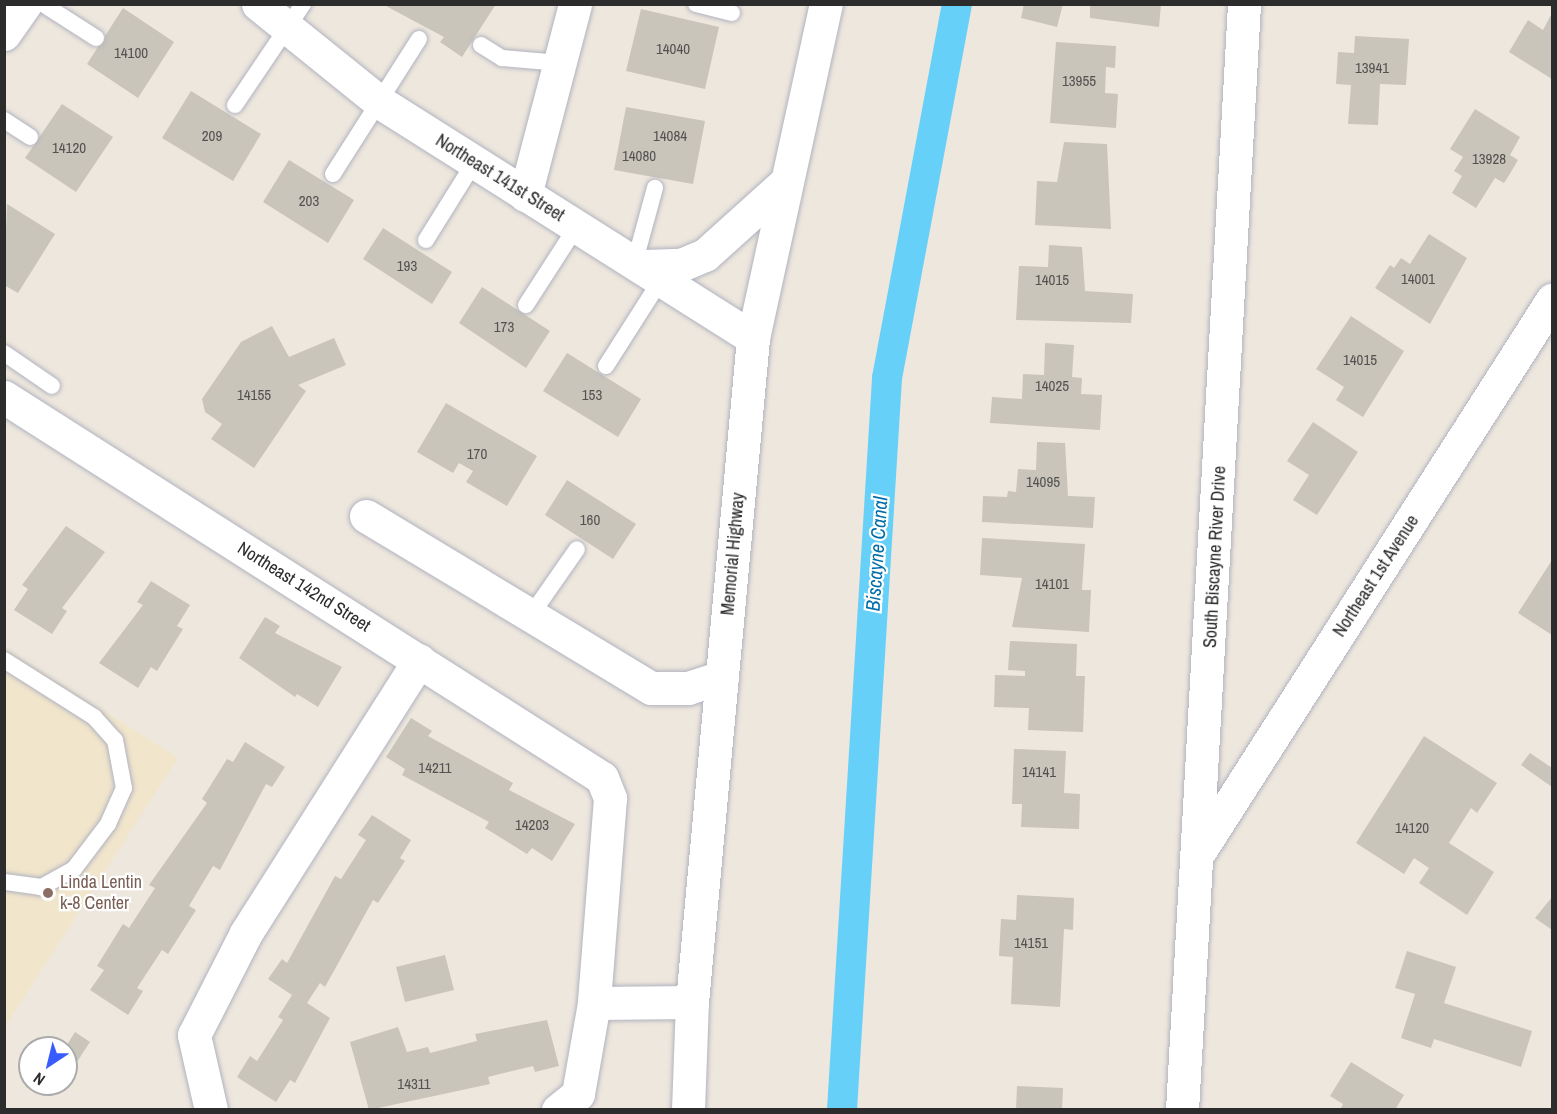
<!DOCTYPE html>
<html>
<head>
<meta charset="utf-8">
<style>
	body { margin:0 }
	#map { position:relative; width:1557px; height:1114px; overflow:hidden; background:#eee7dd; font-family:"Archivo Narrow",sans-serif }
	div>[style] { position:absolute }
	.education>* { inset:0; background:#f1e5cb }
	.canal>* { height:30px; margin:-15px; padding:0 15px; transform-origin:15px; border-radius:15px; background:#67d0f9 }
	.building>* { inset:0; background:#c9c5bb }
	.roads { filter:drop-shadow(0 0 2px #b1b3c0) drop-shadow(0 0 2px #b1b3c0) }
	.lane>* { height:16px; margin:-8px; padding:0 8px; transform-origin:8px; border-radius:8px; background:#fff }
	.street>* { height:33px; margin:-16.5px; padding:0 16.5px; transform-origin:16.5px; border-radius:16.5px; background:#fff }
	.secondary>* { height:33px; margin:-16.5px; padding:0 16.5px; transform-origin:16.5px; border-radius:16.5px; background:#fff }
	.dots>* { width:16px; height:16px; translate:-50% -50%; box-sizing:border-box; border:3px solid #fff; border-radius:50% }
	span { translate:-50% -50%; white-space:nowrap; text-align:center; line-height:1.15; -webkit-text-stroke:4.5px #fff; paint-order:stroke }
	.number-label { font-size:15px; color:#535250 }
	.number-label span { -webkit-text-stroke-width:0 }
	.street-label { font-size:18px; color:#2c2c2c }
	.education-label { font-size:18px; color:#785e54 }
	.left { translate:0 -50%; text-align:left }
	.water-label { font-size:20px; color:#026ea9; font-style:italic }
	.frame { position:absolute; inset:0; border:6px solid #2c2c2c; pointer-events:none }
	.north { position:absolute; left:18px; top:1036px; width:60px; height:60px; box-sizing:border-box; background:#fff; border:2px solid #ababab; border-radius:50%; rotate:215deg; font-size:16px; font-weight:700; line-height:24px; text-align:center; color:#2c2c2c }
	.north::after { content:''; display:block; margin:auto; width:21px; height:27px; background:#395cff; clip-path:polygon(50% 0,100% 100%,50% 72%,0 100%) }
</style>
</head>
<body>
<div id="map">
	<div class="education">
		<div style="clip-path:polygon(5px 648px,178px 758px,5px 1027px)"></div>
	</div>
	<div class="canal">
		<div style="left:842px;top:1110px;width:733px;rotate:-86.48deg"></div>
		<div style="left:887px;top:378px;width:380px;rotate:-79.4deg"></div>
	</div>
	<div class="building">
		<div style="clip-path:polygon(496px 4px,462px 57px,440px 42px,444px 37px,386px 6px)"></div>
		<div style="clip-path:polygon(1024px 4px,1063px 4px,1057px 27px,1021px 18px)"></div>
		<div style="clip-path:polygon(1090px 4px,1161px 4px,1159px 27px,1090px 18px)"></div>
		<div style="clip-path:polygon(123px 8px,174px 42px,138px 98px,87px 64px)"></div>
		<div style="clip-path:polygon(641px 9px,719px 27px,705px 89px,626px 71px)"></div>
		<div style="clip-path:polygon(1552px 13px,1552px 79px,1509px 52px,1528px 20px,1543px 30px)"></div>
		<div style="clip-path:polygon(1355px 36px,1409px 39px,1406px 85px,1380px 84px,1378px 125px,1348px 124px,1351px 85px,1336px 84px,1338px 52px,1354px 53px)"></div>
		<div style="clip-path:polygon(1056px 42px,1116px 46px,1115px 68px,1106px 67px,1105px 93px,1118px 94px,1116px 128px,1050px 123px)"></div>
		<div style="clip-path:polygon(191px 91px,261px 134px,233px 181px,162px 138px)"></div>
		<div style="clip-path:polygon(62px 104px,113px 137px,76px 192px,25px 158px)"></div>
		<div style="clip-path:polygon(626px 107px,705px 121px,693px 184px,614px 170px)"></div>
		<div style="clip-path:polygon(1475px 109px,1520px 137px,1510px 155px,1518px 160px,1511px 172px,1504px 183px,1495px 178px,1476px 208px,1452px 193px,1462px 176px,1454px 171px,1463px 157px,1450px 149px)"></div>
		<div style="clip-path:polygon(1064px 142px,1107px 144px,1111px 229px,1035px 225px,1037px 181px,1057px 182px)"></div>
		<div style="clip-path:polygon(289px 160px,354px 200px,328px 243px,263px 202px)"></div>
		<div style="clip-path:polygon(7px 204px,55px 234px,18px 293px,4px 285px)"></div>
		<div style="clip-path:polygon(383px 228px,452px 272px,432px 304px,363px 259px)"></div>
		<div style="clip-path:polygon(1429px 234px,1467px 258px,1430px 324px,1375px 288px,1390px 265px,1394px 268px,1401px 258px,1410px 264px)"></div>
		<div style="clip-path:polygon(1049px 245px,1082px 247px,1085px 291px,1133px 294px,1131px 323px,1016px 320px,1019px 266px,1048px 267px)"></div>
		<div style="clip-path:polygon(482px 287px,550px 331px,526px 368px,459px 323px)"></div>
		<div style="clip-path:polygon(1351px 316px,1404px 351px,1363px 417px,1336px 400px,1344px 387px,1316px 369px)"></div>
		<div style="clip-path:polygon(272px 326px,289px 357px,334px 338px,346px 365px,298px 385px,306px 391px,254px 468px,211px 439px,222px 424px,205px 412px,202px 399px,241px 342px)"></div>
		<div style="clip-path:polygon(1045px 343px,1074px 345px,1072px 377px,1082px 378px,1081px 394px,1102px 395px,1100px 430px,990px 423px,992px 397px,1022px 399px,1023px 374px,1044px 375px)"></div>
		<div style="clip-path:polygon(567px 353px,641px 399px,618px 437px,543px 391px)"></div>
		<div style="clip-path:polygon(446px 403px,537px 456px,507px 506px,466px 482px,473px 471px,459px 463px,453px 473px,417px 452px)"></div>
		<div style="clip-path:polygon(1313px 422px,1358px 452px,1317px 515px,1293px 500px,1309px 475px,1287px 461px)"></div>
		<div style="clip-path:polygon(1037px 442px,1065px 443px,1068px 496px,1095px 497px,1093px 528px,982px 522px,983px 496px,1007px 497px,1008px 491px,1016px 492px,1018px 469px,1036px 470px)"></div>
		<div style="clip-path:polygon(567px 480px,636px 524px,613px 559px,545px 515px)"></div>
		<div style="clip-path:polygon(66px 526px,105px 552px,62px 608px,67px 611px,52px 634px,14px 610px,28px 589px,22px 585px)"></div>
		<div style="clip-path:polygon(982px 538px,1085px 544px,1082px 590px,1091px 590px,1089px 632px,1012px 627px,1022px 578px,980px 575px)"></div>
		<div style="clip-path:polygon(1552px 560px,1552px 635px,1518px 613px)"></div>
		<div style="clip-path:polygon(151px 581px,190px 605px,177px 626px,183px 629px,157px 671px,151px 667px,138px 688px,99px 663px,143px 605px,137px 602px)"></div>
		<div style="clip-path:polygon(265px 617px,280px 626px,275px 633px,342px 667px,318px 707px,297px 694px,295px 697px,239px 658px)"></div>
		<div style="clip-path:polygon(1010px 641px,1077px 644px,1076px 676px,1085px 676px,1083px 732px,1028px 730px,1029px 708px,994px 707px,995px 675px,1025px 676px,1025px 671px,1008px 670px)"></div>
		<div style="clip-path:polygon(411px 718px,432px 731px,428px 736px,513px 783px,509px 790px,575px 824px,552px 861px,532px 848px,527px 854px,485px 828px,489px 822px,402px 775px,405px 769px,386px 757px)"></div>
		<div style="clip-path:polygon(1424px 736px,1497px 783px,1477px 813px,1471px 808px,1449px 843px,1494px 872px,1467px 915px,1419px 883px,1429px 868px,1414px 858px,1404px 874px,1356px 843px)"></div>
		<div style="clip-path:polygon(245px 742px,285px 767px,272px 787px,266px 784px,220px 870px,213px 866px,189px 906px,196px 910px,168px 954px,162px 950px,137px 988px,143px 991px,128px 1015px,90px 990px,104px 970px,97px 966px,123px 924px,129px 928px,155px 888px,149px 885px,207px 803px,202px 799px,227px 759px,233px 762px)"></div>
		<div style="clip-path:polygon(1014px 749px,1066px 751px,1064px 793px,1080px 794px,1079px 829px,1021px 827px,1022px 804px,1012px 804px)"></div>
		<div style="clip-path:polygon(1530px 753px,1552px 768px,1552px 787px,1521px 765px)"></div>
		<div style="clip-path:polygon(372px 815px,411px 840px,400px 858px,405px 861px,378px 903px,373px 900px,325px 987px,320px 983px,307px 1003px,330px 1018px,295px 1083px,290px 1080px,276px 1102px,237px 1077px,250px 1056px,257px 1061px,283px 1020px,278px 1017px,292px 995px,268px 979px,282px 959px,287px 963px,335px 876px,341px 879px,366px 840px,358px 835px)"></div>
		<div style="clip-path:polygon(1017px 895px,1074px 898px,1073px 930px,1064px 929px,1060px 1007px,1011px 1004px,1013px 957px,999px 956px,1001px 919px,1016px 920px)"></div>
		<div style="clip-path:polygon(1552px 897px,1552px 930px,1535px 918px)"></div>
		<div style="clip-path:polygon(1407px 951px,1456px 967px,1444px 1003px,1532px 1031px,1521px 1067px,1434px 1039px,1431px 1048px,1401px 1038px,1415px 994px,1395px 988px)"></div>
		<div style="clip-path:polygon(445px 955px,454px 990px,405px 1002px,396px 967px)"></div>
		<div style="clip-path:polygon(547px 1020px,559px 1066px,535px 1072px,533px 1066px,488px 1077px,490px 1084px,369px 1110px,350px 1042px,398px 1027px,407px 1052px,428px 1047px,430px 1053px,477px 1041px,475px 1034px)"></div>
		<div style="clip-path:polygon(75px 1032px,90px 1042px,73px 1068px,66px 1063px,65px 1048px)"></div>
		<div style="clip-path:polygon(1351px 1062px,1404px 1095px,1395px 1110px,1340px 1110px,1343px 1104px,1330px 1096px)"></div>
		<div style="clip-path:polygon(1017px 1086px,1063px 1088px,1062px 1110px,1016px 1110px)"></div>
	</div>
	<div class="roads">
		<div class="lane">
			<div style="left:43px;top:4px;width:63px;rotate:32.7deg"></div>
			<div style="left:696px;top:4px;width:37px;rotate:14deg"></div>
			<div style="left:481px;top:45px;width:25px;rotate:32deg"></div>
			<div style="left:502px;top:58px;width:58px;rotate:4.9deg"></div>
			<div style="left:235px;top:105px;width:122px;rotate:-56deg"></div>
			<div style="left:4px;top:120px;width:31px;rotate:33deg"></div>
			<div style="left:333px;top:174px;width:160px;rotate:-57.5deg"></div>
			<div style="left:426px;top:240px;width:91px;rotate:-58.1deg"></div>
			<div style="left:635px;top:261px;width:76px;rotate:-74.7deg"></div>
			<div style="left:526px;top:305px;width:94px;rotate:-57.2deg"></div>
			<div style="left:4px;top:353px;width:58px;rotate:34.5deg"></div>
			<div style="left:606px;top:366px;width:104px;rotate:-57.5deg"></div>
			<div style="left:531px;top:615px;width:80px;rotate:-55.1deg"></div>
			<div style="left:4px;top:660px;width:107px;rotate:32.3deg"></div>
			<div style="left:94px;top:717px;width:31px;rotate:48deg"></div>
			<div style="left:115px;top:740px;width:49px;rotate:79.4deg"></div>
			<div style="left:124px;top:788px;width:39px;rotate:114deg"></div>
			<div style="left:108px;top:824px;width:56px;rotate:127.1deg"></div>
			<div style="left:74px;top:869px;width:38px;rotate:151deg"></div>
			<div style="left:41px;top:887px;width:37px;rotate:-172deg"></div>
		</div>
		<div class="street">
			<div style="left:258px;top:4px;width:154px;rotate:38.9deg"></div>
			<div style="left:378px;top:101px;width:444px;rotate:32.3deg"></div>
			<div style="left:4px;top:34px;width:37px;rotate:-55deg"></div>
			<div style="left:525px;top:195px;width:197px;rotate:-75.3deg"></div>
			<div style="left:644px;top:266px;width:37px;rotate:-2deg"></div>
			<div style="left:681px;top:265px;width:26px;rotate:-23deg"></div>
			<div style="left:705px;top:255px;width:109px;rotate:-42deg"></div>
			<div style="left:4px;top:397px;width:709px;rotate:32.5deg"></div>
			<div style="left:602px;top:778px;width:22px;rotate:68deg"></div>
			<div style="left:610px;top:798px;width:206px;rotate:94.5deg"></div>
			<div style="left:594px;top:1003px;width:92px;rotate:100deg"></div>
			<div style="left:578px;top:1094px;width:26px;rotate:141deg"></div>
			<div style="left:366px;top:516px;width:333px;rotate:31.1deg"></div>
			<div style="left:651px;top:688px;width:37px"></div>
			<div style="left:688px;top:688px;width:36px;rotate:-18deg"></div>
			<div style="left:1201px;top:849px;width:652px;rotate:-57.41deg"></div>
			<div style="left:594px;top:1003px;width:98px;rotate:-0.6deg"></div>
			<div style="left:211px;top:1110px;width:77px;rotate:-102.8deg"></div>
			<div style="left:194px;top:1035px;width:114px;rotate:-63deg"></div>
			<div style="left:246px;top:933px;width:323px;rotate:-57.6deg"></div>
			<div style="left:1182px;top:1110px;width:1108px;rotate:-86.79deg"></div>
		</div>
		<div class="secondary">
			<div style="left:688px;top:1110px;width:108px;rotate:-87.9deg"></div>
			<div style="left:692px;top:1002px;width:667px;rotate:-84.75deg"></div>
			<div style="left:753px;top:338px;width:342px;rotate:-77.7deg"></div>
		</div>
	</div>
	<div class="dots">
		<div style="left:48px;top:893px;background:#8d6e63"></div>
	</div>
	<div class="number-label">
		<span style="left:673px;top:49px">14040</span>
		<span style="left:131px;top:53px">14100</span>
		<span style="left:1372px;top:68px">13941</span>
		<span style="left:1079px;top:81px">13955</span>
		<span style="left:212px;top:136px">209</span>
		<span style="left:670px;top:136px">14084</span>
		<span style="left:69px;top:148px">14120</span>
		<span style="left:639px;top:156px">14080</span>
		<span style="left:1489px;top:159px">13928</span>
		<span style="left:309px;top:201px">203</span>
		<span style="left:407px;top:266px">193</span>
		<span style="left:1418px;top:279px">14001</span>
		<span style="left:1052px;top:280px">14015</span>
		<span style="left:504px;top:327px">173</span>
		<span style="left:1360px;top:360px">14015</span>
		<span style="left:1052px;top:386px">14025</span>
		<span style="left:254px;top:395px">14155</span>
		<span style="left:592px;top:395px">153</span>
		<span style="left:477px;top:454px">170</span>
		<span style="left:1043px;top:482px">14095</span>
		<span style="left:590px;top:520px">160</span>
		<span style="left:1052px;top:584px">14101</span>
		<span style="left:435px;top:768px">14211</span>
		<span style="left:1039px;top:772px">14141</span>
		<span style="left:532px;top:825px">14203</span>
		<span style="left:1412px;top:828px">14120</span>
		<span style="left:1031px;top:943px">14151</span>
		<span style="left:414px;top:1084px">14311</span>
	</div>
	<div class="street-label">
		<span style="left:500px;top:178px;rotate:32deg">Northeast 141st Street</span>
		<span style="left:733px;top:554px;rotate:-85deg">Memorial Highway</span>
		<span style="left:1215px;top:557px;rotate:-87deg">South Biscayne River Drive</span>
		<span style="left:1376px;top:576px;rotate:-57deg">Northeast 1st Avenue</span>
		<span style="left:304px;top:587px;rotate:32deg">Northeast 142nd Street</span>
	</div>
	<div class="education-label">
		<span class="left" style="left:60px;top:893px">Linda Lentin<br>k-8 Center</span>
	</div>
	<div class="water-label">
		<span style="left:876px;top:554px;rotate:-86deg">Biscayne Canal</span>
	</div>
	<div class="frame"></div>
	<div class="north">N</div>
</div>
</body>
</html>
